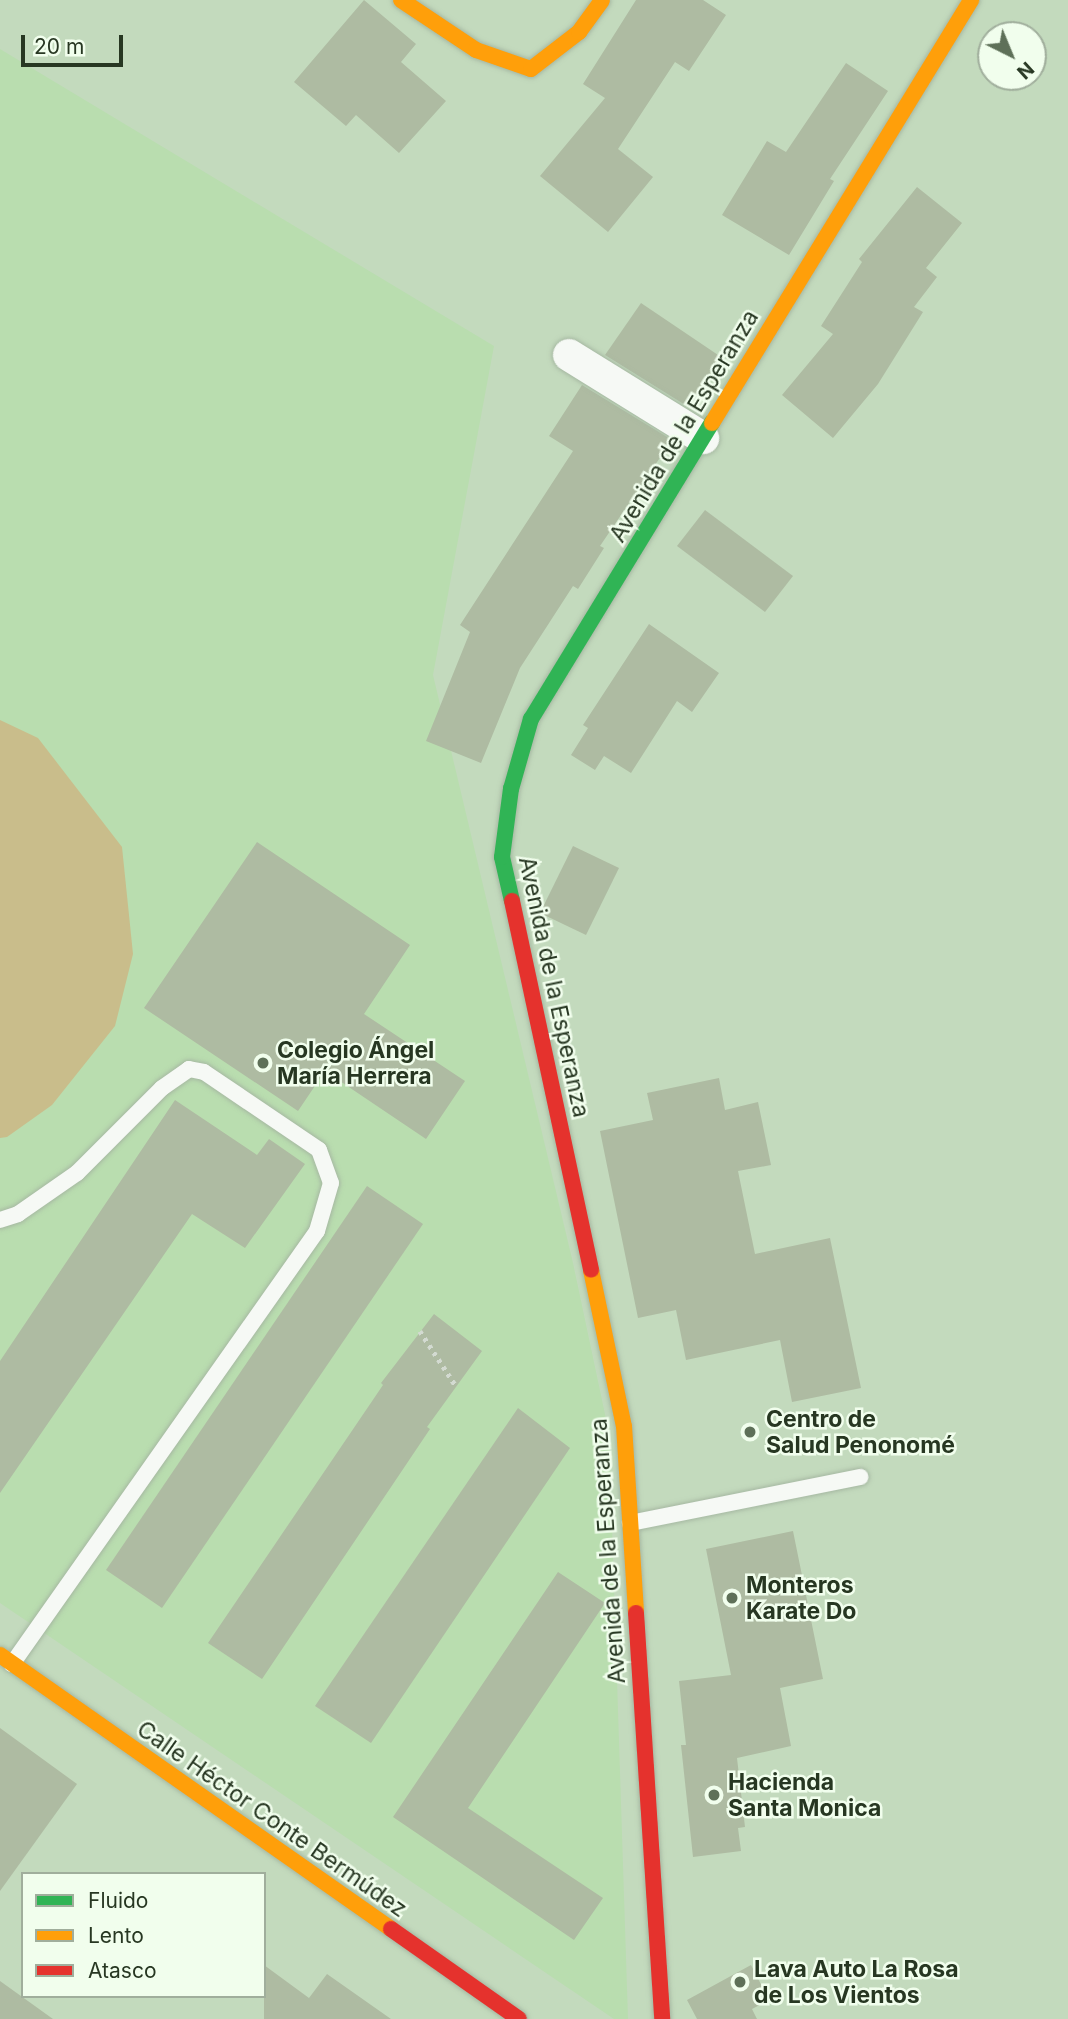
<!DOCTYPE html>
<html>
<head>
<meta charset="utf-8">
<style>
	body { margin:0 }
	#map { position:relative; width:1068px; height:2019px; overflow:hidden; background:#c3dabd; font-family:Inter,sans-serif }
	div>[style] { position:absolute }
	.built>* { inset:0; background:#b9ddaf }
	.green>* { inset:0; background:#c9bd8b }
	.building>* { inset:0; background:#aebba2 }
	.path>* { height:4.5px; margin-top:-2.25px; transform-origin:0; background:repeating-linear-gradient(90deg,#d3dad1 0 3.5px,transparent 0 8.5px) }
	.roads { filter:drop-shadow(0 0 2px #a6b8a2) drop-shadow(0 0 2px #a6b8a2) }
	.lane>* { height:16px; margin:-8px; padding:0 8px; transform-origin:8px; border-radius:8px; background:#f6f9f5 }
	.street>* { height:32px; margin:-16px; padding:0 16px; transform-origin:16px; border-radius:16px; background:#f6f9f5 }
	.fast>* { height:16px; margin:-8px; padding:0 8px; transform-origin:8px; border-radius:8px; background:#30b455 }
	.slow>* { height:16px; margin:-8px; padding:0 8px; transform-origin:8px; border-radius:8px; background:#ff9f0a }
	.jam>* { height:16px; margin:-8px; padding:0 8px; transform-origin:8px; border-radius:8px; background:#e5322d }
	.dots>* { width:19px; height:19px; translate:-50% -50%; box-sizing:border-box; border:4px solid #f1feed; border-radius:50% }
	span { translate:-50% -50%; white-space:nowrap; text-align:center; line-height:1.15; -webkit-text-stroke:5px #f1feed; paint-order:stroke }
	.street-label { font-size:23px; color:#273722 }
	.poi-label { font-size:23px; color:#273722; font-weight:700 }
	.left { translate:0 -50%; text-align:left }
	.legend { position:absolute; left:21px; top:1872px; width:245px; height:126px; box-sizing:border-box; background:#f1feed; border:2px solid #a0ae9c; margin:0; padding:9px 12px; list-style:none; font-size:21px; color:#273722 }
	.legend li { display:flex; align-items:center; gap:14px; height:35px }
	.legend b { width:35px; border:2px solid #a0ae9c }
	.north { position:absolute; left:977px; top:21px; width:70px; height:70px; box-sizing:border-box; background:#f1feed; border:2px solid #a0ae9c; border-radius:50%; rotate:137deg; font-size:19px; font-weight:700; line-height:28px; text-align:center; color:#273722 }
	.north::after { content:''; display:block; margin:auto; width:24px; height:32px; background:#5e7058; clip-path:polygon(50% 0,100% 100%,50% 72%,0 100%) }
	.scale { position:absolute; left:21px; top:35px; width:102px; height:32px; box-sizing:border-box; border:4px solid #273722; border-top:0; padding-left:9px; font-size:21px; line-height:24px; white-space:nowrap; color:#273722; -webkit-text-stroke:5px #f1feed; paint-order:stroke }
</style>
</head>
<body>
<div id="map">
	<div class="built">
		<div style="clip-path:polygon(0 49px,494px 346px,433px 675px,573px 1263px,609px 1433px,628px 2019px,614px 2019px,0 1603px)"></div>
	</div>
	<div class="green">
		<div style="clip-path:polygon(0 720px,38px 738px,122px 847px,133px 954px,115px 1026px,52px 1105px,7px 1137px,0 1138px)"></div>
	</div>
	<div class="building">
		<div style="clip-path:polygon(364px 0,416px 44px,401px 62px,446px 101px,399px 153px,356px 115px,346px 126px,294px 82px)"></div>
		<div style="clip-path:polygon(636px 0,703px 0,726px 15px,689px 71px,675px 62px,618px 149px,653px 177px,608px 232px,540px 176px,605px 98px,583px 84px)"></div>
		<div style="clip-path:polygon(846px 63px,888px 91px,830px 179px,834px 181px,789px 255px,722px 215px,767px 141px,786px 152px)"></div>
		<div style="clip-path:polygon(917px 187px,962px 223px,926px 268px,937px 277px,914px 307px,923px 312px,878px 384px,833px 438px,782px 395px,833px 334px,821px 326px,862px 262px,859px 259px)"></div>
		<div style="clip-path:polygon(641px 303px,724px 359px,690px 408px,605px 355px)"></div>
		<div style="clip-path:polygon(582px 385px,672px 440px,600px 546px,604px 548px,578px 589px,573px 586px,520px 668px,481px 763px,426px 741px,470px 632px,460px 625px,573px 451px,549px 436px)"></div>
		<div style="clip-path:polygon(705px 510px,793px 576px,765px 612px,677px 546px)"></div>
		<div style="clip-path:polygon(649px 624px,719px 673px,692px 712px,677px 701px,631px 773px,604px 756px,595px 770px,571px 755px,588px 728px,583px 725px)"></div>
		<div style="clip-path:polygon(257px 842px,410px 945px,364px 1014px,465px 1081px,426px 1139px,325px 1071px,298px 1111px,144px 1008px)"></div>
		<div style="clip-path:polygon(573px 846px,619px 868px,586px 935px,540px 913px)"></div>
		<div style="clip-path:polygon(719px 1078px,725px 1110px,758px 1102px,771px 1165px,738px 1171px,755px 1254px,830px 1238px,861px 1388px,792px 1402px,780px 1340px,686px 1360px,676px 1310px,638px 1318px,600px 1131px,653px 1120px,647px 1093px)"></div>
		<div style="clip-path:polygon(175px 1100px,257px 1155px,269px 1139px,305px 1164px,245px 1248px,192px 1214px,0 1493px,0 1361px)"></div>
		<div style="clip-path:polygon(367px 1186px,423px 1224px,162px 1608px,106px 1570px)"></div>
		<div style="clip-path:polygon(434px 1314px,482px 1351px,427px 1427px,430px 1429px,262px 1679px,208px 1643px,383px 1385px,381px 1383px)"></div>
		<div style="clip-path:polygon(518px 1408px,570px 1448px,371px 1743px,315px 1706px)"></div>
		<div style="clip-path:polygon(793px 1531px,823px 1679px,780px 1688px,791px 1746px,737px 1758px,745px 1827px,738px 1828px,741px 1851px,693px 1857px,681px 1745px,686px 1745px,679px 1681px,731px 1675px,706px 1549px)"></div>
		<div style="clip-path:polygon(558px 1572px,605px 1603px,468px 1808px,603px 1898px,574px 1940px,393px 1817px)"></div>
		<div style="clip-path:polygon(0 1728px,77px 1784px,0 1891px)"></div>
		<div style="clip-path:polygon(264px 1965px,309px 1998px,327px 1974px,391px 2019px,264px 2019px)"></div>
		<div style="clip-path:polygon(751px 1965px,769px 2000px,752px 2009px,757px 2019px,697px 2019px,687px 2000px)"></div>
		<div style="clip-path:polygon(0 1981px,53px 2019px,0 2019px)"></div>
	</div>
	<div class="path">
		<div style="left:420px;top:1331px;width:66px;rotate:56.8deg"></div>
	</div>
	<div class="roads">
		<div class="lane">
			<div style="left:0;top:1220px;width:19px;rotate:-18deg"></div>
			<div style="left:18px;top:1214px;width:72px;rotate:-34.8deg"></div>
			<div style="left:77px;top:1173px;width:120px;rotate:-45deg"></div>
			<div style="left:162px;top:1088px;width:33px;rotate:-35deg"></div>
			<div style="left:189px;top:1069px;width:15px;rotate:11deg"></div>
			<div style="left:204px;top:1072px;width:139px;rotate:34.1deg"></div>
			<div style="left:319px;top:1150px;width:35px;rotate:70deg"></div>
			<div style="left:331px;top:1183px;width:50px;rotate:106.3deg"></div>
			<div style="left:317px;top:1231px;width:530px;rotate:125.16deg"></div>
			<div style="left:630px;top:1523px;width:235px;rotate:-11.3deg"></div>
		</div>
		<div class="street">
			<div style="left:569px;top:355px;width:158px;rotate:31.8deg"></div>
		</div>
		<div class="fast">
			<div style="left:512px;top:901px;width:45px;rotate:-102.8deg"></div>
			<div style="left:502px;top:857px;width:69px;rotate:-82.5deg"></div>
			<div style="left:511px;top:789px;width:73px;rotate:-74.1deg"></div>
			<div style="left:531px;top:719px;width:347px;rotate:-58.6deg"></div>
		</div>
		<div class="slow">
			<div style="left:401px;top:0;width:90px;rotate:33.7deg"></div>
			<div style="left:476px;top:50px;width:58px;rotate:19.1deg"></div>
			<div style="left:531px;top:69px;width:61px;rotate:-37.6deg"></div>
			<div style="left:579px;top:32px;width:39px;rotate:-54deg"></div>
			<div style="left:712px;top:423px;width:496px;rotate:-58.5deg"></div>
			<div style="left:591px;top:1270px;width:159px;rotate:78.1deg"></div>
			<div style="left:624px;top:1426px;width:187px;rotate:86.3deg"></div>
			<div style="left:0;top:1655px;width:477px;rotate:35deg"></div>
		</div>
		<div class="jam">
			<div style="left:512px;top:901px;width:377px;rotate:77.9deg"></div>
			<div style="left:636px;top:1613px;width:407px;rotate:86.3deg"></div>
			<div style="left:391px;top:1929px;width:156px;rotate:35.1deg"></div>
		</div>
	</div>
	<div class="dots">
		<div style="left:263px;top:1063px;background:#5e7058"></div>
		<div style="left:750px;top:1432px;background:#5e7058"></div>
		<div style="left:732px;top:1598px;background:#5e7058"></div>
		<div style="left:714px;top:1795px;background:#5e7058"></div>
		<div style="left:740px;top:1982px;background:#5e7058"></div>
	</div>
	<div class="street-label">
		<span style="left:684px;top:426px;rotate:-59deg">Avenida de la Esperanza</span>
		<span style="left:554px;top:987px;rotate:78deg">Avenida de la Esperanza</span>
		<span style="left:608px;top:1551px;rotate:-94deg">Avenida de la Esperanza</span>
		<span style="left:272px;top:1819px;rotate:35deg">Calle Héctor Conte Bermúdez</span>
	</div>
	<div class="poi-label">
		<span class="left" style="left:277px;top:1063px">Colegio Ángel<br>María Herrera</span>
		<span class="left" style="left:766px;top:1432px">Centro de<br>Salud Penonomé</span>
		<span class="left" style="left:746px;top:1598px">Monteros<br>Karate Do</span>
		<span class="left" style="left:728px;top:1795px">Hacienda<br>Santa Monica</span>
		<span class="left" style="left:754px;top:1982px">Lava Auto La Rosa<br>de Los Vientos</span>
	</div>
	<ul class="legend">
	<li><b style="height:9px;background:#30b455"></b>Fluido</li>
	<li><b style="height:9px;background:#ff9f0a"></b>Lento</li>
	<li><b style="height:9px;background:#e5322d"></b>Atasco</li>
	</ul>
	<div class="north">N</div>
	<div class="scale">20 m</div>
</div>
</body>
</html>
